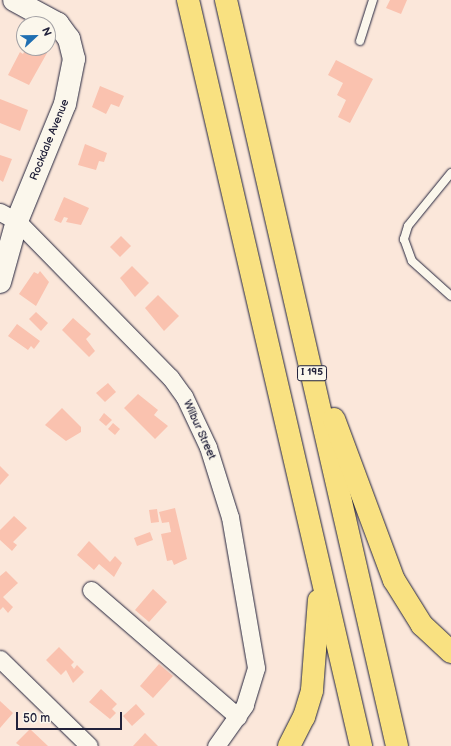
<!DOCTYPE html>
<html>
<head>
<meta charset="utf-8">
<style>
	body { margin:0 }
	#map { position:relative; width:451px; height:746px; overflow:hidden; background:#fbe7da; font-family:"Balsamiq Sans",sans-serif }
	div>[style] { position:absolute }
	.building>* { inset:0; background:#fac2af }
	.roads { filter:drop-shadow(0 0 1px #22223b) drop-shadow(0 0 1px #22223b) }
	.service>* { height:8px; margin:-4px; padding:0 4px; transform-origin:4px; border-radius:4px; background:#fbf7ec }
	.minor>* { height:17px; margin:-8.5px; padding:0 8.5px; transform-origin:8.5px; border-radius:8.5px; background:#fbf7ec }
	.secondary>* { height:22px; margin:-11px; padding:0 11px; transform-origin:11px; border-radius:11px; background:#fbf7ec }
	.motorway>* { height:22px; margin:-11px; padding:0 11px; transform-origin:11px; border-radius:11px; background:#f9e181 }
	span { translate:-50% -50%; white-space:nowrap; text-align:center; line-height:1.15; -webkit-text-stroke:4px #fbf7ec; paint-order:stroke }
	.shield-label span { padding:1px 3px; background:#fbf7ec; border:1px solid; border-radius:3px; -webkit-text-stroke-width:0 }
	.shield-label { font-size:10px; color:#22223b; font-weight:700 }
	.street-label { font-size:11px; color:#22223b }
	.north { position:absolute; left:16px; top:16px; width:40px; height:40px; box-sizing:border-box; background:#fbf7ec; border:1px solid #a4a2a5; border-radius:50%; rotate:68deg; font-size:11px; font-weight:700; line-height:16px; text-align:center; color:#22223b }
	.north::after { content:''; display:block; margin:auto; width:14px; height:18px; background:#1f6fb2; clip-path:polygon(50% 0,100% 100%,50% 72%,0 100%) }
	.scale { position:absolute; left:16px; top:712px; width:106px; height:18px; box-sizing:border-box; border:2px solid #22223b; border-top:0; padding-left:5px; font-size:12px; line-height:14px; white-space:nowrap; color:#22223b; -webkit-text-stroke:3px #fbf7ec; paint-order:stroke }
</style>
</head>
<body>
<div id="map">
	<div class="building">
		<div style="clip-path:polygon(390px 0,407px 0,401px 14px,386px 8px)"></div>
		<div style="clip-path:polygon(26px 48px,47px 53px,29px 85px,8px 75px,20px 52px,23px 54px)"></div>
		<div style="clip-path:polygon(336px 60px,373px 79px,350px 123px,338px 117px,346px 100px,337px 95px,343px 83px,328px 75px)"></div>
		<div style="clip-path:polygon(100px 86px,124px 96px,119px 107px,111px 104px,106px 114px,92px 107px)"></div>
		<div style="clip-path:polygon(0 99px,28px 110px,20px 131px,0 123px)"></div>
		<div style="clip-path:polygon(85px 144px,107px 153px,104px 162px,99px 161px,96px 170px,78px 165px)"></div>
		<div style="clip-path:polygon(0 155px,12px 159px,3px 182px,0 180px)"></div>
		<div style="clip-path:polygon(64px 197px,89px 208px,81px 225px,66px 222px,68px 218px,64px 217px,61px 223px,54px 220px)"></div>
		<div style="clip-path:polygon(121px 236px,131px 246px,120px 257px,110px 247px)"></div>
		<div style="clip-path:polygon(132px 266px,149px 283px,135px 297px,120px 278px)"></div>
		<div style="clip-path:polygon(40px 271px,49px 282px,36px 306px,19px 294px,34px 272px,38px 274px)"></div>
		<div style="clip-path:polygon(158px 295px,179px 316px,164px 331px,145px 308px)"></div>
		<div style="clip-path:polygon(36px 312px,48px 323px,41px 331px,29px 319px)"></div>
		<div style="clip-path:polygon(73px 318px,91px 334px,86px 339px,95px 351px,89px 357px,62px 330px)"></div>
		<div style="clip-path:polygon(17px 324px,40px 341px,34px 349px,31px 346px,28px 350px,8px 336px)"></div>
		<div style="clip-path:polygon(108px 383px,116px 392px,105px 402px,96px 393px)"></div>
		<div style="clip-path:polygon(138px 394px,158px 410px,154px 415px,168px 426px,155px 439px,124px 408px)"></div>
		<div style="clip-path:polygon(62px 408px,81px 427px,81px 432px,66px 441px,45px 425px)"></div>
		<div style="clip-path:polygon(104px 413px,112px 420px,106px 426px,99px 420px)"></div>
		<div style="clip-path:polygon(113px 423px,120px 429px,115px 435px,108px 429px)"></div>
		<div style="clip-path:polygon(0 466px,9px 475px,0 485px)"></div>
		<div style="clip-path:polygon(175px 508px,187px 559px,174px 565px,172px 560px,167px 561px,161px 534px,171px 532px,169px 522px,162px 523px,159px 512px)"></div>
		<div style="clip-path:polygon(157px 509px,159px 522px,151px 523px,149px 510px)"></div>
		<div style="clip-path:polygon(14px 516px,27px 528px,13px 542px,17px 545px,12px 551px,0 540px,0 530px)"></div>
		<div style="clip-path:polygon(150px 532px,153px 540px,137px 546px,134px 538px)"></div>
		<div style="clip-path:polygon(89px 541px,110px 562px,115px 556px,122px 563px,114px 577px,99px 564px,94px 570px,77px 555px)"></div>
		<div style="clip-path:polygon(6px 571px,18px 583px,3px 597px,13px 607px,8px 613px,3px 607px,0 610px,0 576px)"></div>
		<div style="clip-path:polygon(153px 589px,167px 602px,149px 622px,135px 610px)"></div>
		<div style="clip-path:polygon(59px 647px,74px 662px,71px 665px,74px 669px,77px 665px,84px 672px,73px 683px,66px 670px,61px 675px,46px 660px)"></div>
		<div style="clip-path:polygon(159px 664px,173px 676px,153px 698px,140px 686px)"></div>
		<div style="clip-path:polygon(101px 689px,117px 704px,112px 709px,116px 713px,110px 719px,89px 702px)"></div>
		<div style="clip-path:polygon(0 701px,13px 713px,0 728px)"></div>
		<div style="clip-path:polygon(136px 704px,145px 714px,132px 726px,123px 716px)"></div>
		<div style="clip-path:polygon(30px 729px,48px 746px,20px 746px,16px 743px)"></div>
		<div style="clip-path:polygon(145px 733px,158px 746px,133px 746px)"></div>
	</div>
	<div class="roads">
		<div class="service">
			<div style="left:360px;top:41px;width:43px;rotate:-72.4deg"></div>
			<div style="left:451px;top:173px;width:68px;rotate:129.1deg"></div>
			<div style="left:408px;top:226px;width:14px;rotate:107deg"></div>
			<div style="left:404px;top:239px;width:23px;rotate:70deg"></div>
			<div style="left:412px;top:261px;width:52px;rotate:41.9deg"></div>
		</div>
		<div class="minor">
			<div style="left:0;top:212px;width:19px;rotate:28deg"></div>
			<div style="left:17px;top:221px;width:219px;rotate:45.6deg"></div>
			<div style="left:170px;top:377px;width:24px;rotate:54deg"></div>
			<div style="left:184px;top:396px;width:56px;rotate:64.8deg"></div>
			<div style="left:208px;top:447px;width:73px;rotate:72.6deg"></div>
			<div style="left:230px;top:517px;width:153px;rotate:80.2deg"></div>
			<div style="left:256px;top:668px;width:39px;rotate:107deg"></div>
			<div style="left:245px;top:705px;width:50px;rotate:125.3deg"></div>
			<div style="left:91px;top:590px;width:194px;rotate:40.8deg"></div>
			<div style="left:0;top:659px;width:124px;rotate:44.3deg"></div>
		</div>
		<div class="secondary">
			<div style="left:0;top:282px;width:63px;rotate:-74.4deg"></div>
			<div style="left:17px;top:221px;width:126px;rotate:-67.7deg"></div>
			<div style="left:65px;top:104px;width:46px;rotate:-78.7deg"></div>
			<div style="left:74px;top:59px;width:21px;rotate:-104deg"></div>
			<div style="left:69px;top:39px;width:19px;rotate:-126deg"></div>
			<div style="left:58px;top:24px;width:50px;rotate:-151.4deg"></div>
		</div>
		<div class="motorway">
			<div style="left:188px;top:0;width:766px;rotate:76.94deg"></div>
			<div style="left:226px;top:0;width:765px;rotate:77.09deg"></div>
			<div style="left:334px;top:419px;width:172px;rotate:69.6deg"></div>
			<div style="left:394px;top:580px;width:53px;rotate:58.1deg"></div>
			<div style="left:422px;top:625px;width:40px;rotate:43deg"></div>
			<div style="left:289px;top:746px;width:33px;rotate:-63deg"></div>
			<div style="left:304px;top:717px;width:28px;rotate:-73deg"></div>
			<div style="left:312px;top:690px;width:90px;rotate:-85.6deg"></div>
		</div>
	</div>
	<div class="shield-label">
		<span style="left:312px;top:373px">I 195</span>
	</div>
	<div class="street-label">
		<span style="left:50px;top:140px;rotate:-68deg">Rockdale Avenue</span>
		<span style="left:199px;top:430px;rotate:66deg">Wilbur Street</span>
	</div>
	<div class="north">N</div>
	<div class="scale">50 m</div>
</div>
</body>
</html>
